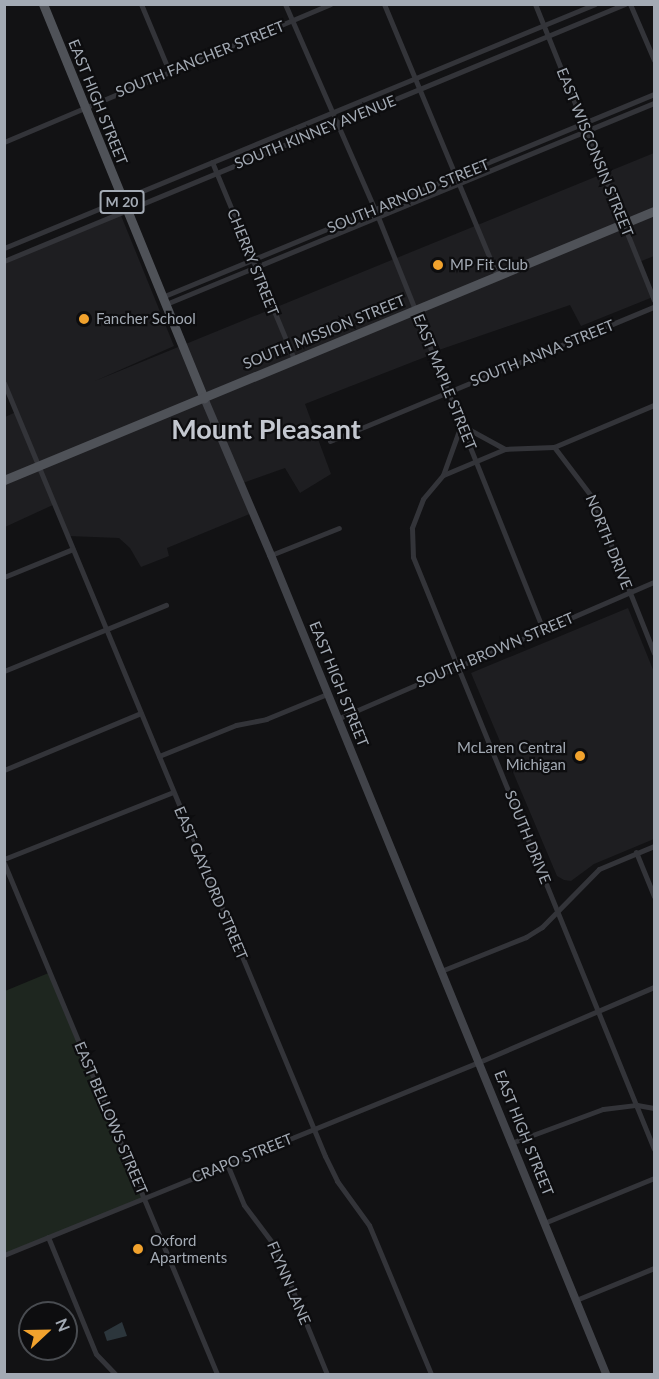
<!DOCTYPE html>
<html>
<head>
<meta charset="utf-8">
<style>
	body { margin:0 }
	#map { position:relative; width:659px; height:1379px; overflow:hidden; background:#121214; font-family:Lato,sans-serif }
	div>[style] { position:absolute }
	.built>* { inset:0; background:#1e1e21 }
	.green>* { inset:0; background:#1e261f }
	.water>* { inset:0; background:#2c363c }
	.street>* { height:5px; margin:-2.5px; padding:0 2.5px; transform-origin:2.5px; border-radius:2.5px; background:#333439 }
	.secondary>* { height:8px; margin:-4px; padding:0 4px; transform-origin:4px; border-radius:4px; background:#414349 }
	.primary>* { height:9px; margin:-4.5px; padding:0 4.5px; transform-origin:4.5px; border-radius:4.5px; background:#4f5258 }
	.dots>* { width:16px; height:16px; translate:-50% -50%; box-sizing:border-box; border:3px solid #0d0d0f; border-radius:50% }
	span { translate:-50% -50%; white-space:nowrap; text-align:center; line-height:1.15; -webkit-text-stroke:4.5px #0d0d0f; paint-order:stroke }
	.shield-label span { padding:2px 4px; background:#0d0d0f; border:2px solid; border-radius:4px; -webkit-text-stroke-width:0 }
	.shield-label { font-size:14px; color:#a3aab4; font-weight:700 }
	.street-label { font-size:15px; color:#a3aab4 }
	.poi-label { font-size:15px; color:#a3aab4 }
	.left { translate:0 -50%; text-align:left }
	.right { translate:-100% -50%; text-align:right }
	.town-label { font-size:27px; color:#c4c8d0; font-weight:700 }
	.frame { position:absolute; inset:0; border:6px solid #a3aab4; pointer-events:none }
	.north { position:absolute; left:18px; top:1301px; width:60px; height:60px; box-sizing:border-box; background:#0d0d0f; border:2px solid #494c51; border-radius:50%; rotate:68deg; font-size:16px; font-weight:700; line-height:24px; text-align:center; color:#a3aab4 }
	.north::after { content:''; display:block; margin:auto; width:21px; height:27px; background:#f1a22d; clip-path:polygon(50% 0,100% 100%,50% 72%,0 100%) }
</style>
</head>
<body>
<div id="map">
	<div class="built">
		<div style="clip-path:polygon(654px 153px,654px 256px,639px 262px,653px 297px,581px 326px,570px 305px,433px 352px,433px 354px,305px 404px,331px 474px,300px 493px,285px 468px,240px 484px,252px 513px,167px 548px,169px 556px,141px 567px,130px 548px,119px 538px,68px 536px,55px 504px,5px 527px,5px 417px,16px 412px,5px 383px,5px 261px,120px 213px,174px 346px,95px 381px)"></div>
		<div style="clip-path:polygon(628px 608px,654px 672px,654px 839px,594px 864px,571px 881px,564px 880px,557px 876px,471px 673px)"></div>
	</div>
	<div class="green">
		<div style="clip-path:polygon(51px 972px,145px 1198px,5px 1255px,5px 991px)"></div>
	</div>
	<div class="water">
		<div style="clip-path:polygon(122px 1322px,127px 1336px,107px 1341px,104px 1332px)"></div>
	</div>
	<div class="street">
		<div style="left:141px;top:4px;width:73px;rotate:67.3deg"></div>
		<div style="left:285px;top:4px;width:232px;rotate:66.4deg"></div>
		<div style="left:378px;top:217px;width:445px;rotate:68.2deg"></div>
		<div style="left:384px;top:4px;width:295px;rotate:67.4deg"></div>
		<div style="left:535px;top:4px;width:319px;rotate:68.1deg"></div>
		<div style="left:630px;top:4px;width:61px;rotate:66.8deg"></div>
		<div style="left:4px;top:142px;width:354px;rotate:-22.9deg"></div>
		<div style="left:212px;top:162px;width:216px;rotate:67.4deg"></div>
		<div style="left:4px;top:248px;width:639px;rotate:-22.43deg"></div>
		<div style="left:4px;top:261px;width:672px;rotate:-22.48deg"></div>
		<div style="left:162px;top:297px;width:532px;rotate:-22.42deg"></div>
		<div style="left:166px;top:304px;width:528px;rotate:-22.39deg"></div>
		<div style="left:4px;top:383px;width:837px;rotate:67.45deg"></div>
		<div style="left:325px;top:1156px;width:28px;rotate:64deg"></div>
		<div style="left:337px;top:1181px;width:54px;rotate:54deg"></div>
		<div style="left:369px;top:1225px;width:161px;rotate:67.4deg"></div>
		<div style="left:330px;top:441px;width:351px;rotate:-22.5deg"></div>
		<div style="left:554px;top:447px;width:108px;rotate:-22.8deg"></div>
		<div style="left:443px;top:475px;width:53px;rotate:-70.2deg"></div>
		<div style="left:461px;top:425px;width:50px;rotate:28.6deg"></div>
		<div style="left:271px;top:555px;width:73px;rotate:-21.7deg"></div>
		<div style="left:4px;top:577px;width:74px;rotate:-22.1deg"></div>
		<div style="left:654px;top:653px;width:168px;rotate:-111.7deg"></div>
		<div style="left:592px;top:497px;width:63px;rotate:-127.2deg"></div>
		<div style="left:554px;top:447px;width:49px;rotate:177.7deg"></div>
		<div style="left:505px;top:449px;width:67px;rotate:157.2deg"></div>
		<div style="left:443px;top:475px;width:31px;rotate:130deg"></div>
		<div style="left:423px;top:499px;width:31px;rotate:111deg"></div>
		<div style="left:412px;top:528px;width:29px;rotate:88deg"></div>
		<div style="left:413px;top:557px;width:639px;rotate:67.85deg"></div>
		<div style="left:4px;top:671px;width:175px;rotate:-22.2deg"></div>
		<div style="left:337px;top:719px;width:345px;rotate:-23.4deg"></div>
		<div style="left:159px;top:756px;width:83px;rotate:-21.9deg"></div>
		<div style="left:236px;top:725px;width:31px;rotate:-11deg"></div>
		<div style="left:266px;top:719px;width:66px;rotate:-22.3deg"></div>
		<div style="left:4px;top:770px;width:148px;rotate:-22.6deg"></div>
		<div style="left:636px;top:852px;width:48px;rotate:67.8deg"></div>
		<div style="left:4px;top:859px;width:182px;rotate:-21.6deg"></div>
		<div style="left:4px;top:863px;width:554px;rotate:67.37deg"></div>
		<div style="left:441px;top:971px;width:92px;rotate:-21.8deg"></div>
		<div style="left:526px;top:937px;width:19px;rotate:-32deg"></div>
		<div style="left:542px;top:927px;width:81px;rotate:-45.5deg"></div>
		<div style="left:599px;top:869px;width:60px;rotate:-22.7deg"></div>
		<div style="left:511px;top:1143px;width:98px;rotate:-20.3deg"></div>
		<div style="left:603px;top:1109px;width:34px;rotate:-7deg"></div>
		<div style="left:637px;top:1105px;width:17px;rotate:10deg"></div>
		<div style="left:227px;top:1164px;width:44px;rotate:67.5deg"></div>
		<div style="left:244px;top:1205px;width:50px;rotate:53.1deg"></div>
		<div style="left:274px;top:1245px;width:139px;rotate:67.7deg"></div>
		<div style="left:544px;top:1223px;width:119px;rotate:-22.2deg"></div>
		<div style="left:48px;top:1237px;width:126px;rotate:67.7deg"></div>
		<div style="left:96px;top:1354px;width:28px;rotate:46deg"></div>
		<div style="left:4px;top:1255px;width:513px;rotate:-22.11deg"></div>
		<div style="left:479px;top:1062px;width:190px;rotate:-23.2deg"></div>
		<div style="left:576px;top:1300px;width:84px;rotate:-22.3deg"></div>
	</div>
	<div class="secondary">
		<div style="left:204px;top:398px;width:171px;rotate:66.9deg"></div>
		<div style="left:271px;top:555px;width:885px;rotate:67.75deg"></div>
	</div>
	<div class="primary">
		<div style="left:43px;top:4px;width:426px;rotate:67.8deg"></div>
		<div style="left:4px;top:480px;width:703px;rotate:-22.48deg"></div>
	</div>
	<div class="dots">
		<div style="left:438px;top:265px;background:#f1a22d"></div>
		<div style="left:84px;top:319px;background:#f1a22d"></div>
		<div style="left:580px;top:756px;background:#f1a22d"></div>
		<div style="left:138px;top:1249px;background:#f1a22d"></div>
	</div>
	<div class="shield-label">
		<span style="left:122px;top:202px">M 20</span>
	</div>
	<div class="street-label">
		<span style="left:200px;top:59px;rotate:-22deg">SOUTH FANCHER STREET</span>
		<span style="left:98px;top:102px;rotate:68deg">EAST HIGH STREET</span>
		<span style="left:315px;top:132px;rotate:-22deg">SOUTH KINNEY AVENUE</span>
		<span style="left:595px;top:152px;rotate:68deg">EAST WISCONSIN STREET</span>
		<span style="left:408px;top:196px;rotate:-22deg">SOUTH ARNOLD STREET</span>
		<span style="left:253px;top:262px;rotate:68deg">CHERRY STREET</span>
		<span style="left:324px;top:332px;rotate:-22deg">SOUTH MISSION STREET</span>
		<span style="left:542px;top:353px;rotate:-22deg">SOUTH ANNA STREET</span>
		<span style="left:445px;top:382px;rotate:68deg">EAST MAPLE STREET</span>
		<span style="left:609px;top:542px;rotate:68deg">NORTH DRIVE</span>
		<span style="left:495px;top:650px;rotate:-23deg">SOUTH BROWN STREET</span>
		<span style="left:339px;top:684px;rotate:68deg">EAST HIGH STREET</span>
		<span style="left:528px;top:837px;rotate:68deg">SOUTH DRIVE</span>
		<span style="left:211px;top:883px;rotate:67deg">EAST GAYLORD STREET</span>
		<span style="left:111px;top:1118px;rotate:67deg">EAST BELLOWS STREET</span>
		<span style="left:524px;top:1133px;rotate:68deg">EAST HIGH STREET</span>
		<span style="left:242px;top:1158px;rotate:-22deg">CRAPO STREET</span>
		<span style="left:289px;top:1283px;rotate:67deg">FLYNN LANE</span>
	</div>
	<div class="poi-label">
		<span class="left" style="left:450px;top:265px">MP Fit Club</span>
		<span class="left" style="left:96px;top:319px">Fancher School</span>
		<span class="right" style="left:566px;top:756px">McLaren Central<br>Michigan</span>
		<span class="left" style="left:150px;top:1249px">Oxford<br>Apartments</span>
	</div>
	<div class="town-label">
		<span style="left:266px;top:429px">Mount Pleasant</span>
	</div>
	<div class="frame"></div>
	<div class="north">N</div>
</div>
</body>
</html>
